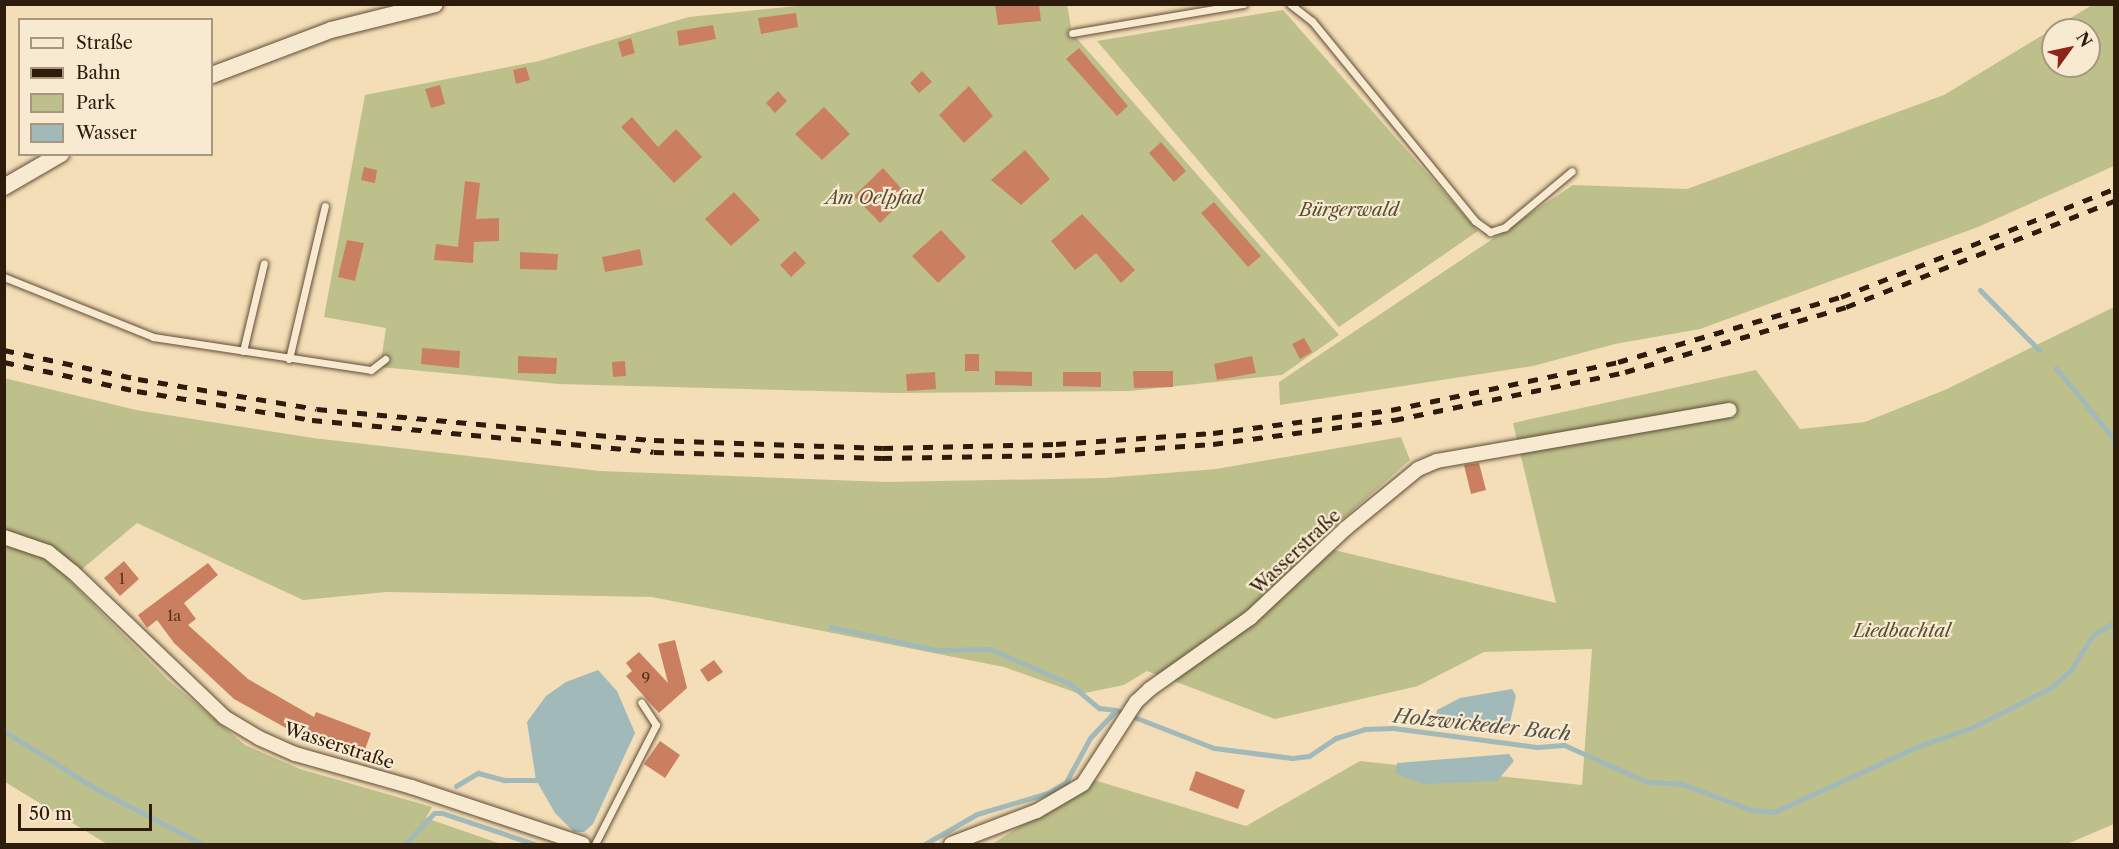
<!DOCTYPE html>
<html>
<head>
<meta charset="utf-8">
<style>
	body { margin:0 }
	#map { position:relative; width:2119px; height:849px; overflow:hidden; background:#f4deb7; font-family:"Libre Caslon Text",serif }
	div>[style] { position:absolute }
	.green>* { inset:0; background:#bec08c }
	.water>* { inset:0; background:#a1b9b9 }
	.stream>* { height:5px; margin:-2.5px; padding:0 2.5px; transform-origin:2.5px; border-radius:2.5px; background:#a1b9b9 }
	.building>* { inset:0; background:#ca8060 }
	.roads { filter:drop-shadow(0 0 2px #5f4c36) drop-shadow(0 0 2px #5f4c36) }
	.service>* { height:7px; margin:-3.5px; padding:0 3.5px; transform-origin:3.5px; border-radius:3.5px; background:#f8ead0 }
	.minor>* { height:14px; margin:-7px; padding:0 7px; transform-origin:7px; border-radius:7px; background:#f8ead0 }
	.tertiary>* { height:16px; margin:-8px; padding:0 8px; transform-origin:8px; border-radius:8px; background:#f8ead0 }
	.rail>* { height:4.5px; margin-top:-2.25px; transform-origin:0; background:repeating-linear-gradient(90deg,#2d1b0b 0 10px,transparent 0 20px) }
	span { translate:-50% -50%; white-space:nowrap; text-align:center; line-height:1.15; -webkit-text-stroke:4.5px #f8ead0; paint-order:stroke }
	.number-label { font-size:15px; color:#543420 }
	.number-label span { -webkit-text-stroke-width:0 }
	.park-label { font-size:18px; color:#584d32; font-style:italic }
	.street-label { font-size:18px; color:#2d1b0b }
	.water-label { font-size:20px; color:#565248; font-style:italic }
	.frame { position:absolute; inset:0; border:6px solid #2d1b0b; pointer-events:none }
	.legend { position:absolute; left:18px; top:18px; width:195px; height:138px; box-sizing:border-box; background:#f8ead0; border:2px solid #a79781; margin:0; padding:8px 10px; list-style:none; font-size:18px; color:#2d1b0b }
	.legend li { display:flex; align-items:center; gap:12px; height:30px }
	.legend b { width:30px; border:2px solid #a79781 }
	.north { position:absolute; left:2041px; top:18px; width:60px; height:60px; box-sizing:border-box; background:#f8ead0; border:2px solid #a79781; border-radius:50%; rotate:57deg; font-size:16px; font-weight:700; line-height:24px; text-align:center; color:#2d1b0b }
	.north::after { content:''; display:block; margin:auto; width:21px; height:27px; background:#8f2418; clip-path:polygon(50% 0,100% 100%,50% 72%,0 100%) }
	.scale { position:absolute; left:18px; top:804px; width:134px; height:27px; box-sizing:border-box; border:3px solid #2d1b0b; border-top:0; padding-left:8px; font-size:18px; line-height:21px; white-space:nowrap; color:#2d1b0b; -webkit-text-stroke:4px #f8ead0; paint-order:stroke }
</style>
</head>
<body>
<div id="map">
	<div class="green">
		<div style="clip-path:polygon(816px 4px,1067px 4px,1072px 33px,1339px 335px,1282px 375px,1130px 391px,895px 393px,559px 384px,380px 367px,386px 328px,324px 317px,365px 95px,539px 61px,689px 17px)"></div>
		<div style="clip-path:polygon(evenodd,2092px 5px,2114px 5px,2114px 166px,1978px 227px,1700px 329px,1615px 344px,1533px 366px,1280px 405px,1279px 382px,1573px 185px,1687px 189px,1944px 95px,2092px 5px,2053px 30px,2089px 30px,2089px 66px,2053px 66px,2053px 30px)"></div>
		<div style="clip-path:polygon(1283px 10px,1478px 231px,1339px 327px,1097px 41px)"></div>
		<div style="clip-path:polygon(2114px 307px,2114px 824px,2067px 844px,992px 844px,1094px 780px,1246px 826px,1360px 761px,1582px 785px,1592px 649px,1484px 652px,1418px 686px,1275px 719px,1147px 671px,1124px 685px,1080px 694px,1004px 667px,652px 597px,387px 592px,303px 600px,137px 523px,69px 580px,168px 680px,245px 745px,300px 769px,432px 807px,426px 818px,501px 844px,107px 844px,5px 782px,4px 378px,136px 410px,313px 438px,600px 471px,886px 482px,1105px 478px,1216px 469px,1401px 437px,1410px 460px,1313px 545px,1556px 603px,1513px 423px,1756px 370px,1800px 429px,1865px 422px,1947px 389px)"></div>
	</div>
	<div class="water">
		<div style="clip-path:polygon(598px 670px,617px 691px,635px 733px,593px 824px,584px 832px,574px 832px,555px 813px,536px 780px,527px 722px,546px 696px,566px 682px)"></div>
		<div style="clip-path:polygon(1512px 689px,1516px 696px,1509px 727px,1436px 716px,1437px 710px,1460px 698px)"></div>
		<div style="clip-path:polygon(1509px 754px,1514px 761px,1497px 781px,1423px 784px,1396px 774px,1397px 763px)"></div>
	</div>
	<div class="stream">
		<div style="left:1980px;top:290px;width:84px;rotate:45.5deg"></div>
		<div style="left:2056px;top:368px;width:92px;rotate:50.8deg"></div>
		<div style="left:830px;top:627px;width:108px;rotate:12.2deg"></div>
		<div style="left:936px;top:650px;width:54px;rotate:-1.1deg"></div>
		<div style="left:990px;top:649px;width:87px;rotate:23.6deg"></div>
		<div style="left:1070px;top:684px;width:38px;rotate:40deg"></div>
		<div style="left:1099px;top:708px;width:17px;rotate:7deg"></div>
		<div style="left:1116px;top:710px;width:105px;rotate:21.2deg"></div>
		<div style="left:1214px;top:748px;width:79px;rotate:7.3deg"></div>
		<div style="left:1292px;top:758px;width:17px;rotate:-7deg"></div>
		<div style="left:1309px;top:756px;width:32px;rotate:-34deg"></div>
		<div style="left:1336px;top:738px;width:30px;rotate:-17deg"></div>
		<div style="left:1365px;top:729px;width:28px;rotate:-2deg"></div>
		<div style="left:1393px;top:728px;width:145px;rotate:7.5deg"></div>
		<div style="left:1537px;top:747px;width:27px;rotate:-4deg"></div>
		<div style="left:1564px;top:745px;width:91px;rotate:24deg"></div>
		<div style="left:1647px;top:782px;width:35px;rotate:3deg"></div>
		<div style="left:1682px;top:784px;width:75px;rotate:20.4deg"></div>
		<div style="left:1752px;top:810px;width:22px;rotate:5deg"></div>
		<div style="left:1774px;top:812px;width:162px;rotate:-24.5deg"></div>
		<div style="left:1921px;top:745px;width:53px;rotate:-18.8deg"></div>
		<div style="left:1971px;top:728px;width:91px;rotate:-26.8deg"></div>
		<div style="left:2052px;top:687px;width:24px;rotate:-42deg"></div>
		<div style="left:2070px;top:671px;width:43px;rotate:-57.4deg"></div>
		<div style="left:2093px;top:635px;width:24px;rotate:-30deg"></div>
		<div style="left:4px;top:731px;width:111px;rotate:32.1deg"></div>
		<div style="left:98px;top:790px;width:117px;rotate:27.4deg"></div>
		<div style="left:456px;top:786px;width:26px;rotate:-31deg"></div>
		<div style="left:478px;top:773px;width:28px;rotate:15deg"></div>
		<div style="left:505px;top:780px;width:31px"></div>
		<div style="left:405px;top:844px;width:42px;rotate:-46.9deg"></div>
		<div style="left:434px;top:813px;width:8px"></div>
		<div style="left:442px;top:813px;width:97px;rotate:18.6deg"></div>
		<div style="left:925px;top:844px;width:60px;rotate:-30deg"></div>
		<div style="left:977px;top:814px;width:74px;rotate:-16.5deg"></div>
		<div style="left:1048px;top:793px;width:21px;rotate:-31deg"></div>
		<div style="left:1066px;top:782px;width:50px;rotate:-61.4deg"></div>
		<div style="left:1090px;top:738px;width:38px;rotate:-47deg"></div>
	</div>
	<div class="building">
		<div style="clip-path:polygon(995px 4px,1039px 4px,1041px 21px,998px 25px)"></div>
		<div style="clip-path:polygon(796px 13px,798px 27px,761px 34px,758px 18px)"></div>
		<div style="clip-path:polygon(713px 25px,716px 39px,679px 46px,677px 31px)"></div>
		<div style="clip-path:polygon(631px 38px,635px 53px,622px 57px,618px 42px)"></div>
		<div style="clip-path:polygon(1079px 48px,1128px 106px,1117px 116px,1066px 59px)"></div>
		<div style="clip-path:polygon(526px 67px,530px 80px,516px 84px,513px 70px)"></div>
		<div style="clip-path:polygon(922px 71px,932px 82px,919px 93px,910px 83px)"></div>
		<div style="clip-path:polygon(440px 85px,445px 104px,431px 108px,425px 89px)"></div>
		<div style="clip-path:polygon(969px 86px,993px 116px,964px 143px,939px 115px)"></div>
		<div style="clip-path:polygon(778px 91px,787px 101px,775px 113px,766px 103px)"></div>
		<div style="clip-path:polygon(824px 107px,850px 134px,822px 160px,795px 134px)"></div>
		<div style="clip-path:polygon(632px 117px,658px 147px,676px 129px,702px 157px,674px 183px,621px 127px)"></div>
		<div style="clip-path:polygon(1161px 142px,1186px 171px,1174px 182px,1149px 153px)"></div>
		<div style="clip-path:polygon(1025px 150px,1050px 179px,1021px 205px,991px 180px)"></div>
		<div style="clip-path:polygon(364px 167px,377px 170px,375px 183px,361px 180px)"></div>
		<div style="clip-path:polygon(883px 168px,908px 196px,880px 223px,854px 196px)"></div>
		<div style="clip-path:polygon(465px 181px,480px 183px,476px 219px,499px 218px,499px 241px,474px 242px,473px 263px,434px 260px,436px 244px,458px 247px)"></div>
		<div style="clip-path:polygon(734px 192px,760px 220px,731px 246px,705px 219px)"></div>
		<div style="clip-path:polygon(1214px 202px,1261px 256px,1248px 267px,1201px 213px)"></div>
		<div style="clip-path:polygon(1082px 214px,1135px 270px,1121px 283px,1096px 253px,1075px 270px,1051px 241px)"></div>
		<div style="clip-path:polygon(941px 230px,966px 257px,938px 283px,912px 256px)"></div>
		<div style="clip-path:polygon(347px 240px,364px 243px,355px 281px,338px 277px)"></div>
		<div style="clip-path:polygon(640px 249px,643px 265px,605px 272px,602px 257px)"></div>
		<div style="clip-path:polygon(795px 251px,806px 263px,791px 277px,780px 265px)"></div>
		<div style="clip-path:polygon(520px 252px,558px 254px,557px 270px,520px 269px)"></div>
		<div style="clip-path:polygon(1304px 338px,1312px 352px,1300px 359px,1292px 344px)"></div>
		<div style="clip-path:polygon(422px 348px,460px 351px,459px 368px,421px 364px)"></div>
		<div style="clip-path:polygon(965px 354px,979px 354px,979px 371px,965px 371px)"></div>
		<div style="clip-path:polygon(518px 356px,557px 358px,556px 374px,518px 373px)"></div>
		<div style="clip-path:polygon(1252px 356px,1256px 373px,1217px 380px,1214px 364px)"></div>
		<div style="clip-path:polygon(625px 361px,626px 376px,613px 377px,612px 362px)"></div>
		<div style="clip-path:polygon(995px 371px,1032px 372px,1032px 386px,995px 385px)"></div>
		<div style="clip-path:polygon(1133px 371px,1173px 371px,1173px 387px,1134px 388px)"></div>
		<div style="clip-path:polygon(935px 372px,936px 389px,907px 391px,906px 374px)"></div>
		<div style="clip-path:polygon(1063px 372px,1101px 372px,1101px 387px,1063px 386px)"></div>
		<div style="clip-path:polygon(1479px 463px,1486px 490px,1471px 494px,1464px 465px)"></div>
		<div style="clip-path:polygon(124px 561px,139px 579px,120px 596px,104px 578px)"></div>
		<div style="clip-path:polygon(208px 563px,218px 575px,184px 603px,196px 619px,188px 625px,248px 679px,314px 717px,316px 712px,371px 733px,363px 755px,297px 730px,295px 733px,234px 699px,174px 643px,157px 620px,147px 628px,138px 615px)"></div>
		<div style="clip-path:polygon(675px 640px,687px 688px,659px 713px,626px 676px,632px 671px,626px 663px,639px 652px,668px 683px,658px 644px)"></div>
		<div style="clip-path:polygon(714px 660px,723px 672px,708px 682px,700px 670px)"></div>
		<div style="clip-path:polygon(660px 741px,680px 755px,665px 778px,644px 764px)"></div>
		<div style="clip-path:polygon(1196px 771px,1245px 790px,1238px 809px,1189px 790px)"></div>
	</div>
	<div class="roads">
		<div class="service">
			<div style="left:1290px;top:4px;width:28px;rotate:38deg"></div>
			<div style="left:1312px;top:21px;width:258px;rotate:50.8deg"></div>
			<div style="left:1475px;top:221px;width:19px;rotate:36deg"></div>
			<div style="left:1490px;top:232px;width:16px;rotate:-18deg"></div>
			<div style="left:1505px;top:227px;width:87px;rotate:-39.9deg"></div>
			<div style="left:1072px;top:33px;width:174px;rotate:-9.6deg"></div>
			<div style="left:4px;top:277px;width:161px;rotate:21.9deg"></div>
			<div style="left:153px;top:337px;width:220px;rotate:8.6deg"></div>
			<div style="left:371px;top:370px;width:18px;rotate:-38deg"></div>
			<div style="left:243px;top:351px;width:90px;rotate:-76.6deg"></div>
			<div style="left:289px;top:359px;width:157px;rotate:-76.8deg"></div>
			<div style="left:595px;top:844px;width:134px;rotate:-62.9deg"></div>
			<div style="left:656px;top:725px;width:27px;rotate:-123deg"></div>
		</div>
		<div class="minor">
			<div style="left:4px;top:537px;width:46px;rotate:18.8deg"></div>
			<div style="left:48px;top:552px;width:32px;rotate:39deg"></div>
			<div style="left:73px;top:572px;width:209px;rotate:43.8deg"></div>
			<div style="left:224px;top:717px;width:41px;rotate:31deg"></div>
			<div style="left:259px;top:738px;width:39px;rotate:24deg"></div>
			<div style="left:295px;top:754px;width:122px;rotate:15.8deg"></div>
			<div style="left:412px;top:787px;width:180px;rotate:18.4deg"></div>
			<div style="left:951px;top:844px;width:92px;rotate:-21deg"></div>
			<div style="left:1037px;top:811px;width:53px;rotate:-30.4deg"></div>
			<div style="left:1083px;top:784px;width:98px;rotate:-57.1deg"></div>
			<div style="left:1136px;top:702px;width:19px;rotate:-43deg"></div>
			<div style="left:1150px;top:689px;width:123px;rotate:-35.4deg"></div>
			<div style="left:1250px;top:618px;width:130px;rotate:-43.1deg"></div>
			<div style="left:1345px;top:529px;width:94px;rotate:-39.4deg"></div>
			<div style="left:1418px;top:469px;width:21px;rotate:-23deg"></div>
			<div style="left:1437px;top:461px;width:297px;rotate:-9.9deg"></div>
		</div>
		<div class="tertiary">
			<div style="left:212px;top:75px;width:127px;rotate:-20.7deg"></div>
			<div style="left:331px;top:30px;width:107px;rotate:-14deg"></div>
			<div style="left:4px;top:187px;width:66px;rotate:-30.1deg"></div>
		</div>
	</div>
	<div class="rail">
		<div style="left:4px;top:350px;width:137px;rotate:12.2deg"></div>
		<div style="left:138px;top:379px;width:181px;rotate:9.5deg"></div>
		<div style="left:317px;top:409px;width:338px;rotate:5.3deg"></div>
		<div style="left:654px;top:440px;width:229px;rotate:2deg"></div>
		<div style="left:883px;top:448px;width:173px;rotate:-1.3deg"></div>
		<div style="left:1056px;top:444px;width:157px;rotate:-4deg"></div>
		<div style="left:1213px;top:433px;width:179px;rotate:-7.4deg"></div>
		<div style="left:1391px;top:410px;width:232px;rotate:-11.9deg"></div>
		<div style="left:1618px;top:362px;width:232px;rotate:-16.3deg"></div>
		<div style="left:1841px;top:297px;width:294px;rotate:-21.6deg"></div>
		<div style="left:4px;top:362px;width:136px;rotate:12.3deg"></div>
		<div style="left:137px;top:391px;width:177px;rotate:9.4deg"></div>
		<div style="left:312px;top:420px;width:343px;rotate:5.3deg"></div>
		<div style="left:654px;top:452px;width:228px;rotate:1.5deg"></div>
		<div style="left:882px;top:458px;width:173px;rotate:-1deg"></div>
		<div style="left:1055px;top:455px;width:158px;rotate:-4deg"></div>
		<div style="left:1213px;top:444px;width:183px;rotate:-7.6deg"></div>
		<div style="left:1394px;top:420px;width:236px;rotate:-11.7deg"></div>
		<div style="left:1625px;top:372px;width:230px;rotate:-16.4deg"></div>
		<div style="left:1846px;top:307px;width:288px;rotate:-21.6deg"></div>
	</div>
	<div class="number-label">
		<span style="left:122px;top:579px">1</span>
		<span style="left:174px;top:616px">1a</span>
		<span style="left:646px;top:678px">9</span>
	</div>
	<div class="park-label">
		<span style="left:874px;top:198px">Am Oelpfad</span>
		<span style="left:1349px;top:210px">Bürgerwald</span>
		<span style="left:1902px;top:631px">Liedbachtal</span>
	</div>
	<div class="street-label">
		<span style="left:1296px;top:552px;rotate:-43deg">Wasserstraße</span>
		<span style="left:339px;top:746px;rotate:18deg">Wasserstraße</span>
	</div>
	<div class="water-label">
		<span style="left:1482px;top:725px;rotate:6deg">Holzwickeder Bach</span>
	</div>
	<div class="frame"></div>
	<ul class="legend">
	<li><b style="height:8px;background:#f8ead0"></b>Straße</li>
	<li><b style="height:8px;background:#2d1b0b"></b>Bahn</li>
	<li><b style="height:16px;background:#bec08c"></b>Park</li>
	<li><b style="height:16px;background:#a1b9b9"></b>Wasser</li>
	</ul>
	<div class="north">N</div>
	<div class="scale">50 m</div>
</div>
</body>
</html>
